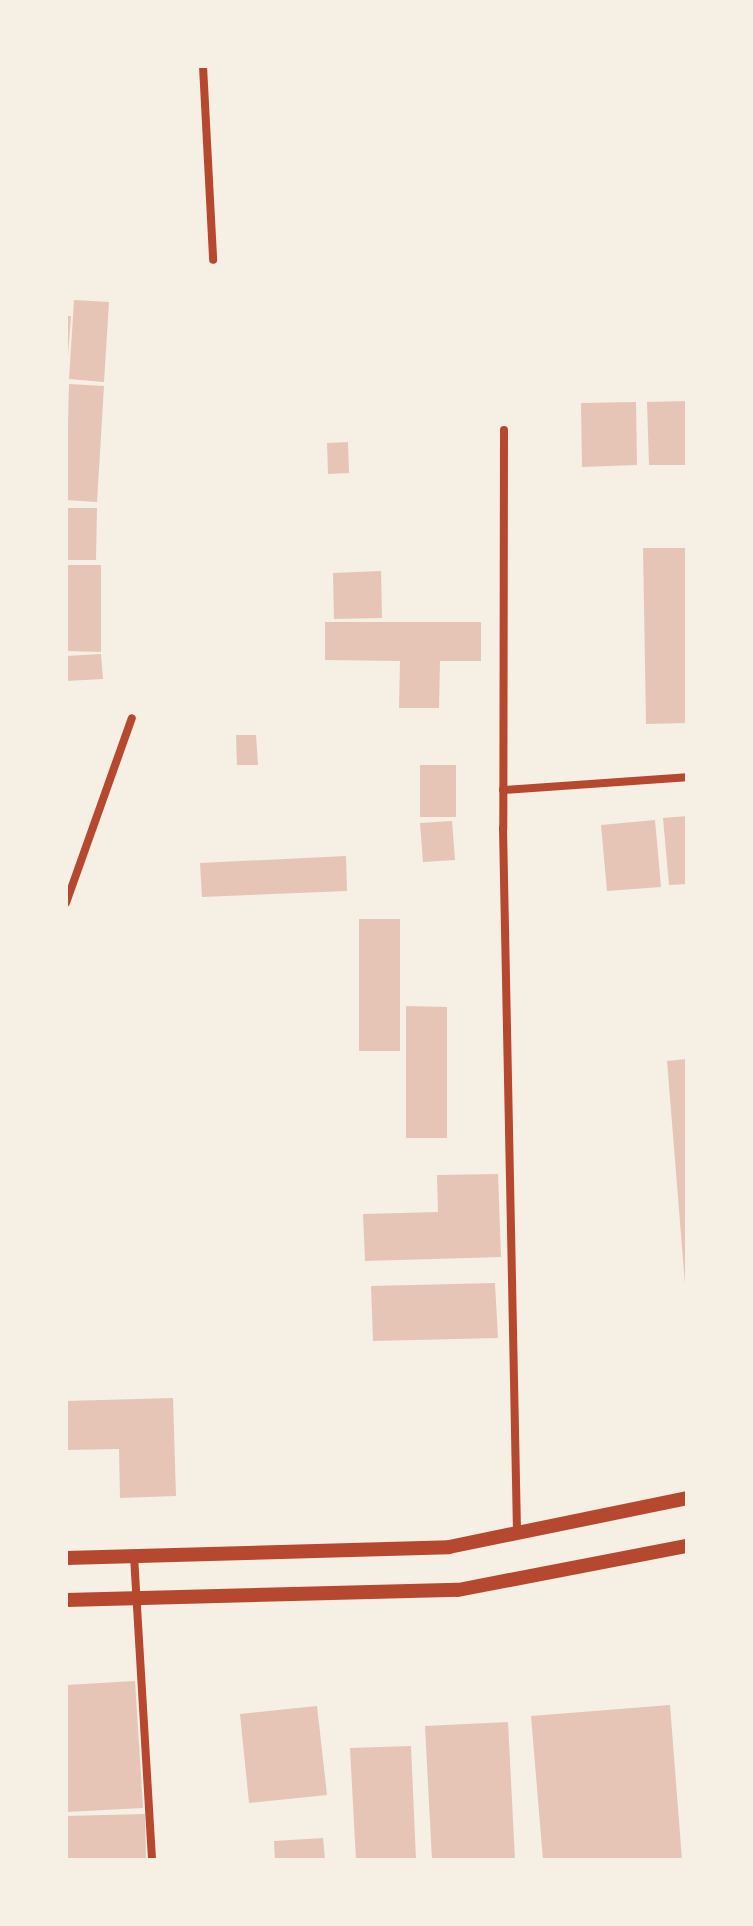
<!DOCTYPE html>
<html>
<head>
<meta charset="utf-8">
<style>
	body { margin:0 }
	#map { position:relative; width:753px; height:1926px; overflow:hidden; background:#f6efe4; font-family:"Noto Sans",sans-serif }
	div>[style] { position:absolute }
	.building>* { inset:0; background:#e6c5b7 }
	.minor>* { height:8px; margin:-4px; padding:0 4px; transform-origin:4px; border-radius:4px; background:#b5482f }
	.tertiary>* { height:14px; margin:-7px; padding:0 7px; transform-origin:7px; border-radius:7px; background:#b5482f }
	span { translate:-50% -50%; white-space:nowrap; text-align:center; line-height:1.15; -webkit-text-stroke:6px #f6efe4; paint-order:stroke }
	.frame { position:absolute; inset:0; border:68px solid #f6efe4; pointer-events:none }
</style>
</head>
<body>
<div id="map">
	<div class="building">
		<div style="clip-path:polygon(74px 300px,109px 302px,104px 382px,69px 379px)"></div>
		<div style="clip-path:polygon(66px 316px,71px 316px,68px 355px,66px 355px)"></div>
		<div style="clip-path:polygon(69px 384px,104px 386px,97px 502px,66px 500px)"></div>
		<div style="clip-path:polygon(687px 401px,687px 465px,649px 465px,647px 402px)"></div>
		<div style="clip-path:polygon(636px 402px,637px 465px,582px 467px,581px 403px)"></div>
		<div style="clip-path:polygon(348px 442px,349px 473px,328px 474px,327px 443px)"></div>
		<div style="clip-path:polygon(66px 508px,97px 508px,96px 560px,66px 560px)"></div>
		<div style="clip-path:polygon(643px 548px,687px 548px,687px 723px,646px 724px)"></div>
		<div style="clip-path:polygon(66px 565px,101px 565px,101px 652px,66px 651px)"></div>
		<div style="clip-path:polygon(381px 571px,382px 618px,334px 619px,333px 573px)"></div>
		<div style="clip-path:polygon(325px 622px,481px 622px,481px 661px,440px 661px,439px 708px,399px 708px,400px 661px,325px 660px)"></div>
		<div style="clip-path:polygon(101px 654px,103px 679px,66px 681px,66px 656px)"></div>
		<div style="clip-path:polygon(236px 735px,256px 735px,258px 765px,237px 765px)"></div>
		<div style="clip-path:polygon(420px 765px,456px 765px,456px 817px,420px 817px)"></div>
		<div style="clip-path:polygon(687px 816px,687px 884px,669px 885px,663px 818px)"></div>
		<div style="clip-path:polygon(655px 820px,661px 887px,607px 891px,601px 825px)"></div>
		<div style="clip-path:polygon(452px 821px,455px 860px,423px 862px,420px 823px)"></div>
		<div style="clip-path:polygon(346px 856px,347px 891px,202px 897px,200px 863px)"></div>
		<div style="clip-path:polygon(359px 919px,400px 919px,400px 1051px,359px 1051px)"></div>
		<div style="clip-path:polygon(406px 1006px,447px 1007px,447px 1138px,406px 1138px)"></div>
		<div style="clip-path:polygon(687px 1059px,687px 1284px,685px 1284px,667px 1061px)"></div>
		<div style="clip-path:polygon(498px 1174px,501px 1257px,365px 1261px,363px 1214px,438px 1212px,437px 1175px)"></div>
		<div style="clip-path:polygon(495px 1283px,498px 1338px,373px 1341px,371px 1286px)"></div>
		<div style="clip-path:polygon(173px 1398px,176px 1496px,120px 1498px,119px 1449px,66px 1450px,66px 1401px)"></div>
		<div style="clip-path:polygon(135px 1681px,143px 1808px,66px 1812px,66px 1685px)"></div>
		<div style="clip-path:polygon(670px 1705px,682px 1860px,543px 1860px,531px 1716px)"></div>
		<div style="clip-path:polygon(317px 1706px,327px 1795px,249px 1803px,240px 1714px)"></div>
		<div style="clip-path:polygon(508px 1722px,515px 1860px,432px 1860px,425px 1726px)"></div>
		<div style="clip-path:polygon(411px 1746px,416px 1860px,356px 1860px,350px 1748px)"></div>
		<div style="clip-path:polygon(145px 1814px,146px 1860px,67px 1860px,66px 1816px)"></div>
		<div style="clip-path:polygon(323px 1838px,325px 1860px,275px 1860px,274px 1841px)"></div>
	</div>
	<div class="minor">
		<div style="left:203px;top:66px;width:194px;rotate:87deg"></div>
		<div style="left:504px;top:430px;width:398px;rotate:90.1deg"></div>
		<div style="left:503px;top:828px;width:702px;rotate:88.86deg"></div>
		<div style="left:503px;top:790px;width:184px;rotate:-4deg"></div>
		<div style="left:66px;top:903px;width:196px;rotate:-70.4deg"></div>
		<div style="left:134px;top:1556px;width:305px;rotate:86.6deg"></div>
	</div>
	<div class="tertiary">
		<div style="left:66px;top:1558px;width:383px;rotate:-1.6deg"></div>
		<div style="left:449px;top:1547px;width:243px;rotate:-11.6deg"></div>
		<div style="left:66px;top:1600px;width:392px;rotate:-1.5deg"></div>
		<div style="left:458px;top:1590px;width:233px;rotate:-10.9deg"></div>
	</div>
	<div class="frame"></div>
</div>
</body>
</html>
